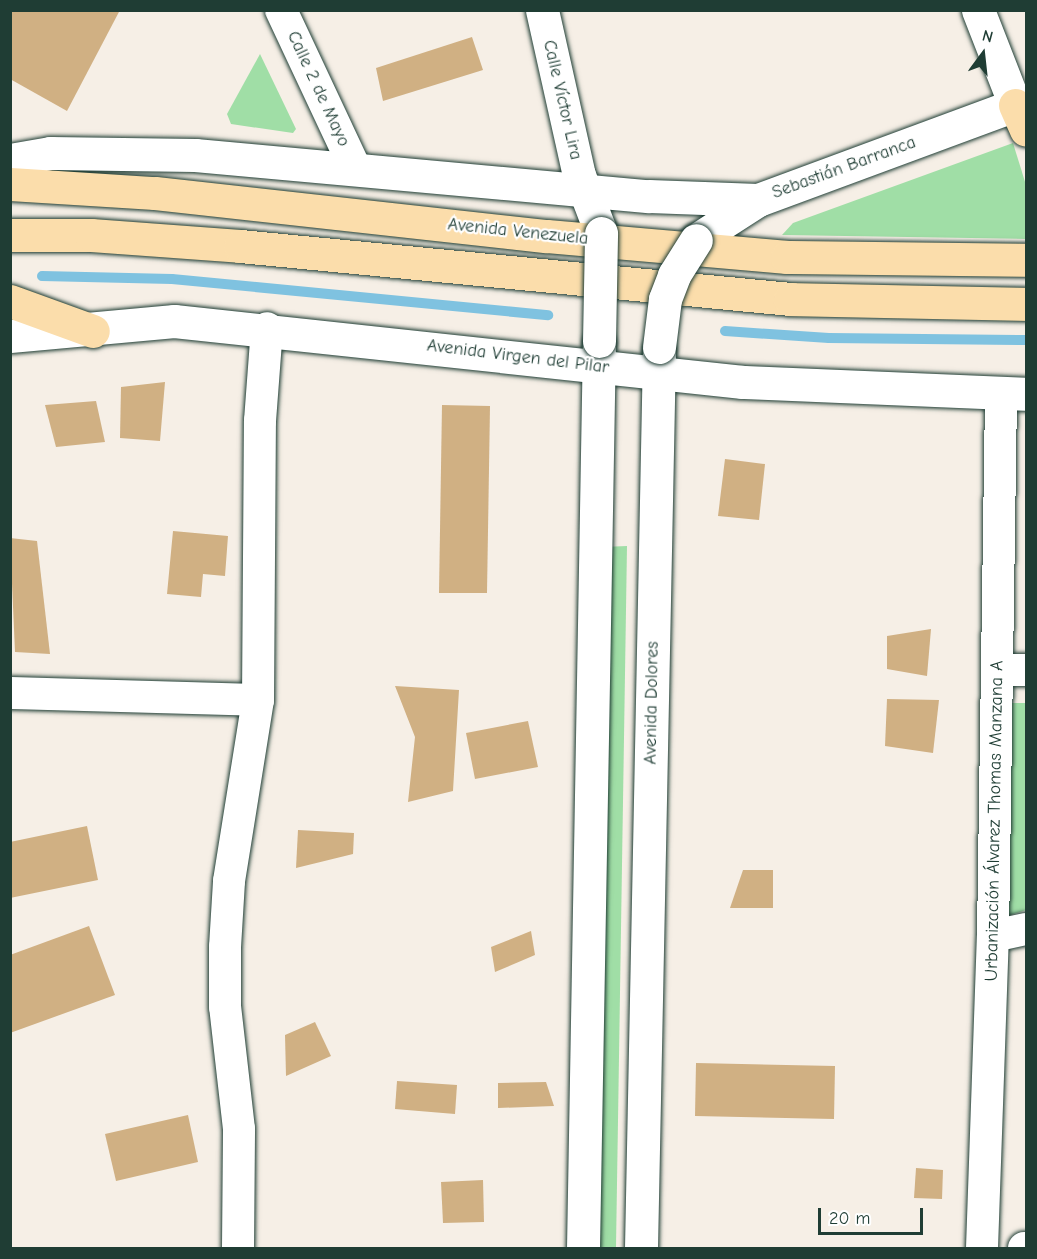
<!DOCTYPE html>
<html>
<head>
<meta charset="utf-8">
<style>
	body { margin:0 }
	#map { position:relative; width:1037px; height:1259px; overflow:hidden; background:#f6efe6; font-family:"Comic Neue",sans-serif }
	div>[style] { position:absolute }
	.green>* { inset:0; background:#a0dea6 }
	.stream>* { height:10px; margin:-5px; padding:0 5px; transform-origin:5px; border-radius:5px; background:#7fc2e0 }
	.building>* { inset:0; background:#d0b083 }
	.roads { filter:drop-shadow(0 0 2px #1f3d34) drop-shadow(0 0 2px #1f3d34) }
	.street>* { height:32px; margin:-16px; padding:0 16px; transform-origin:16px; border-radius:16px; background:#fff }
	.secondary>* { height:33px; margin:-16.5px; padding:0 16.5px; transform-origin:16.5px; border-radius:16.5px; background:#fff }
	.primary>* { height:33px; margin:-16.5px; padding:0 16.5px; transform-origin:16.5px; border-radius:16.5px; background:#fbddab }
	.bridges { filter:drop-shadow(0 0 2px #1f3d34) drop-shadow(0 0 2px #1f3d34) }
	.secondary-bridge>* { height:33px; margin:-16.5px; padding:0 16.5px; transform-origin:16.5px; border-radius:16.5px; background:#fff }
	span { translate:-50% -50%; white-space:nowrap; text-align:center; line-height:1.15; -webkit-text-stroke:4.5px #fff; paint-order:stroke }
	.street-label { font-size:18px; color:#1f3d34 }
	.frame { position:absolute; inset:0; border:12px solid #1f3d34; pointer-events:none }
	.north { position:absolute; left:953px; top:24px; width:60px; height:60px; -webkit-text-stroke:4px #fff; paint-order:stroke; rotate:15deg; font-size:16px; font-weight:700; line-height:24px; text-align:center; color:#1f3d34 }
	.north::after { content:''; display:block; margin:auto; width:21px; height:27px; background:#1f3d34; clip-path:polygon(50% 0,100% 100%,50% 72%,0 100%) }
	.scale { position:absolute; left:818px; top:1208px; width:105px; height:27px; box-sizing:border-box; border:3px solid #1f3d34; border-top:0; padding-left:8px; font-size:18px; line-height:21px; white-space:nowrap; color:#1f3d34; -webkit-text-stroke:4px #fff; paint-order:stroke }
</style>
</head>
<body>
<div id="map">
	<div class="green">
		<div style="clip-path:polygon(260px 54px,296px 129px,293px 133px,231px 124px,227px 114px)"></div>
		<div style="clip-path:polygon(1013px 143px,1026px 185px,1026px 239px,782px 235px,793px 223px)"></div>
		<div style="clip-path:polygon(627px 546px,616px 1248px,587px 1248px,603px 547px)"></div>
		<div style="clip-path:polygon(1005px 703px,1026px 703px,1026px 910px,1007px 916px)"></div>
	</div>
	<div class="stream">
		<div style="left:42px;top:276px;width:130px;rotate:1.3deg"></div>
		<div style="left:172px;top:279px;width:378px;rotate:5.5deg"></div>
		<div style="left:725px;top:331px;width:104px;rotate:3.9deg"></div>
		<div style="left:829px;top:338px;width:197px;rotate:0.6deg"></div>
	</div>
	<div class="building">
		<div style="clip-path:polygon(10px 10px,120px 10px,67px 111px,10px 79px)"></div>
		<div style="clip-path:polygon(472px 37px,483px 70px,383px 101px,376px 68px)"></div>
		<div style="clip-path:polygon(165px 382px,160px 441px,120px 438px,121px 387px)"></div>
		<div style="clip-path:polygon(96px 401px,105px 442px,56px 447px,45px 405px)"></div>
		<div style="clip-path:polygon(442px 405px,490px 406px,487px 593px,439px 593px)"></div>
		<div style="clip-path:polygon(725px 459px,765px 464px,759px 520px,718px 516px)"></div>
		<div style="clip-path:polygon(173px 531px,228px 536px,225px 576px,203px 574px,201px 597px,167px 594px)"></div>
		<div style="clip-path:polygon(10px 538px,37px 541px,50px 654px,15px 652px)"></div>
		<div style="clip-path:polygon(931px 629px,927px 676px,887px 669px,887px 636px)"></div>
		<div style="clip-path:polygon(395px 686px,459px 690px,453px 791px,408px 802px,415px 737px)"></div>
		<div style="clip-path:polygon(887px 699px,939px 700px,933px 753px,885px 746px)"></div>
		<div style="clip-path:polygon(528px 721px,538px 767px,475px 779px,466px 733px)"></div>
		<div style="clip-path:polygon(87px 826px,98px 880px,10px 898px,10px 842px)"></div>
		<div style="clip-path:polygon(298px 830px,354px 833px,353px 854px,296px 868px)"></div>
		<div style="clip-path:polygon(743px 870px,773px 870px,773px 908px,730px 908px)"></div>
		<div style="clip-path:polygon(89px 926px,115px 995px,10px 1033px,10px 955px)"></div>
		<div style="clip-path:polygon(531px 931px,535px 955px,495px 972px,491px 947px)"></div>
		<div style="clip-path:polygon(315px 1022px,331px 1056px,286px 1076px,285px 1035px)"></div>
		<div style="clip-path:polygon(696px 1063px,835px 1066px,834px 1119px,695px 1116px)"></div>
		<div style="clip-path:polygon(397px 1081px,457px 1085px,455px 1114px,395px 1109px)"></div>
		<div style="clip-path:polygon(546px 1082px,554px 1106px,498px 1108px,498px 1083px)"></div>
		<div style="clip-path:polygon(188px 1115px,198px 1162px,116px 1181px,105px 1134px)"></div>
		<div style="clip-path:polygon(916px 1168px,943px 1170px,942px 1199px,914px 1198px)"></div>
		<div style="clip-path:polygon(483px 1180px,484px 1222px,443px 1223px,441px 1182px)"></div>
	</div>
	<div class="roads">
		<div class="street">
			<div style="left:281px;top:10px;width:174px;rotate:64.9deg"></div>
			<div style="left:998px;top:670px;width:28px"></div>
			<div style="left:10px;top:693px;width:248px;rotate:1.6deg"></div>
			<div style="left:993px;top:936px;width:34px;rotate:-12deg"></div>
			<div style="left:238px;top:1248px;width:119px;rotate:-89.5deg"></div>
			<div style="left:239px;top:1129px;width:123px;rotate:-96.5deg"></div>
			<div style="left:225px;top:1007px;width:60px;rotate:-90deg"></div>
			<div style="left:225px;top:947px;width:66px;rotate:-86.5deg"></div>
			<div style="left:229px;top:881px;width:183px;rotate:-80.9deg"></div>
			<div style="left:258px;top:700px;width:279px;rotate:-89.6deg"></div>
			<div style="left:260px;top:421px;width:93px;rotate:-85.7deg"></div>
			<div style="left:982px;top:1248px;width:312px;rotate:-88deg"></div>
			<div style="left:993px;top:936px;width:542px;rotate:-89.15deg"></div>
			<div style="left:1024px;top:1248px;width:2px"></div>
		</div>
		<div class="secondary">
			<div style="left:542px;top:10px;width:169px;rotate:77.4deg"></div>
			<div style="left:579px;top:175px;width:62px;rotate:69.2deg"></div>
			<div style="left:10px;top:160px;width:41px;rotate:-9.9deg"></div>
			<div style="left:50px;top:153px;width:145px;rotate:0.8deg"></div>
			<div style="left:195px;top:155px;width:456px;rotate:5.2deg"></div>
			<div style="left:649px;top:196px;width:109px;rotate:2.1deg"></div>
			<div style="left:758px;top:200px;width:274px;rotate:-20.3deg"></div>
			<div style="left:1015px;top:105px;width:102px;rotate:-111.3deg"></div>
			<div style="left:696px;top:240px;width:74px;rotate:-32.8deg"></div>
			<div style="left:10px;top:336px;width:165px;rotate:-5.2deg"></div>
			<div style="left:174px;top:321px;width:572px;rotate:6.12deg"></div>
			<div style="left:743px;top:382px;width:283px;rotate:2.4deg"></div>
			<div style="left:583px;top:1248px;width:904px;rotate:-88.99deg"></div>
			<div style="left:641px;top:1248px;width:897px;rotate:-88.85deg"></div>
		</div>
		<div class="primary">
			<div style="left:1015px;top:105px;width:27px;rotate:66deg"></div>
			<div style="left:10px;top:184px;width:145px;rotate:3.6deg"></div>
			<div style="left:155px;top:193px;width:394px;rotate:6.3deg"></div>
			<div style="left:547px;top:236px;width:241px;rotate:5deg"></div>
			<div style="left:787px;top:257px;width:239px;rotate:0.7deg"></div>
			<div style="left:10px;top:235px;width:81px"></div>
			<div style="left:91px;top:235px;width:149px;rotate:4.2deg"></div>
			<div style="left:240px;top:246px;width:553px;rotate:5.5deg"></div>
			<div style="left:790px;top:299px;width:236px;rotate:1.2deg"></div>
			<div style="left:10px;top:301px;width:88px;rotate:19.9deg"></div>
		</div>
	</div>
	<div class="bridges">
		<div class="secondary-bridge">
			<div style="left:599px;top:341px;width:108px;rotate:-88.9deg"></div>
			<div style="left:659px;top:347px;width:48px;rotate:-82.9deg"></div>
			<div style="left:665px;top:299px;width:26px;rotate:-69deg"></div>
			<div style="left:674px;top:275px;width:41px;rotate:-57.8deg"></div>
		</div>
	</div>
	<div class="street-label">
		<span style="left:318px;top:89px;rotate:65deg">Calle 2 de Mayo</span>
		<span style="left:562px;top:100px;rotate:77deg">Calle Víctor Lira</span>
		<span style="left:844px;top:168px;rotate:-20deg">Sebastián Barranca</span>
		<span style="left:518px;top:232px;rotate:6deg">Avenida Venezuela</span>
		<span style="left:518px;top:357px;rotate:7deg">Avenida Virgen del Pilar</span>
		<span style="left:652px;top:703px;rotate:-89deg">Avenida Dolores</span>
		<span style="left:995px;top:821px;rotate:-89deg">Urbanización Álvarez Thomas Manzana A</span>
	</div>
	<div class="frame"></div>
	<div class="north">N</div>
	<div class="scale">20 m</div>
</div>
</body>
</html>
